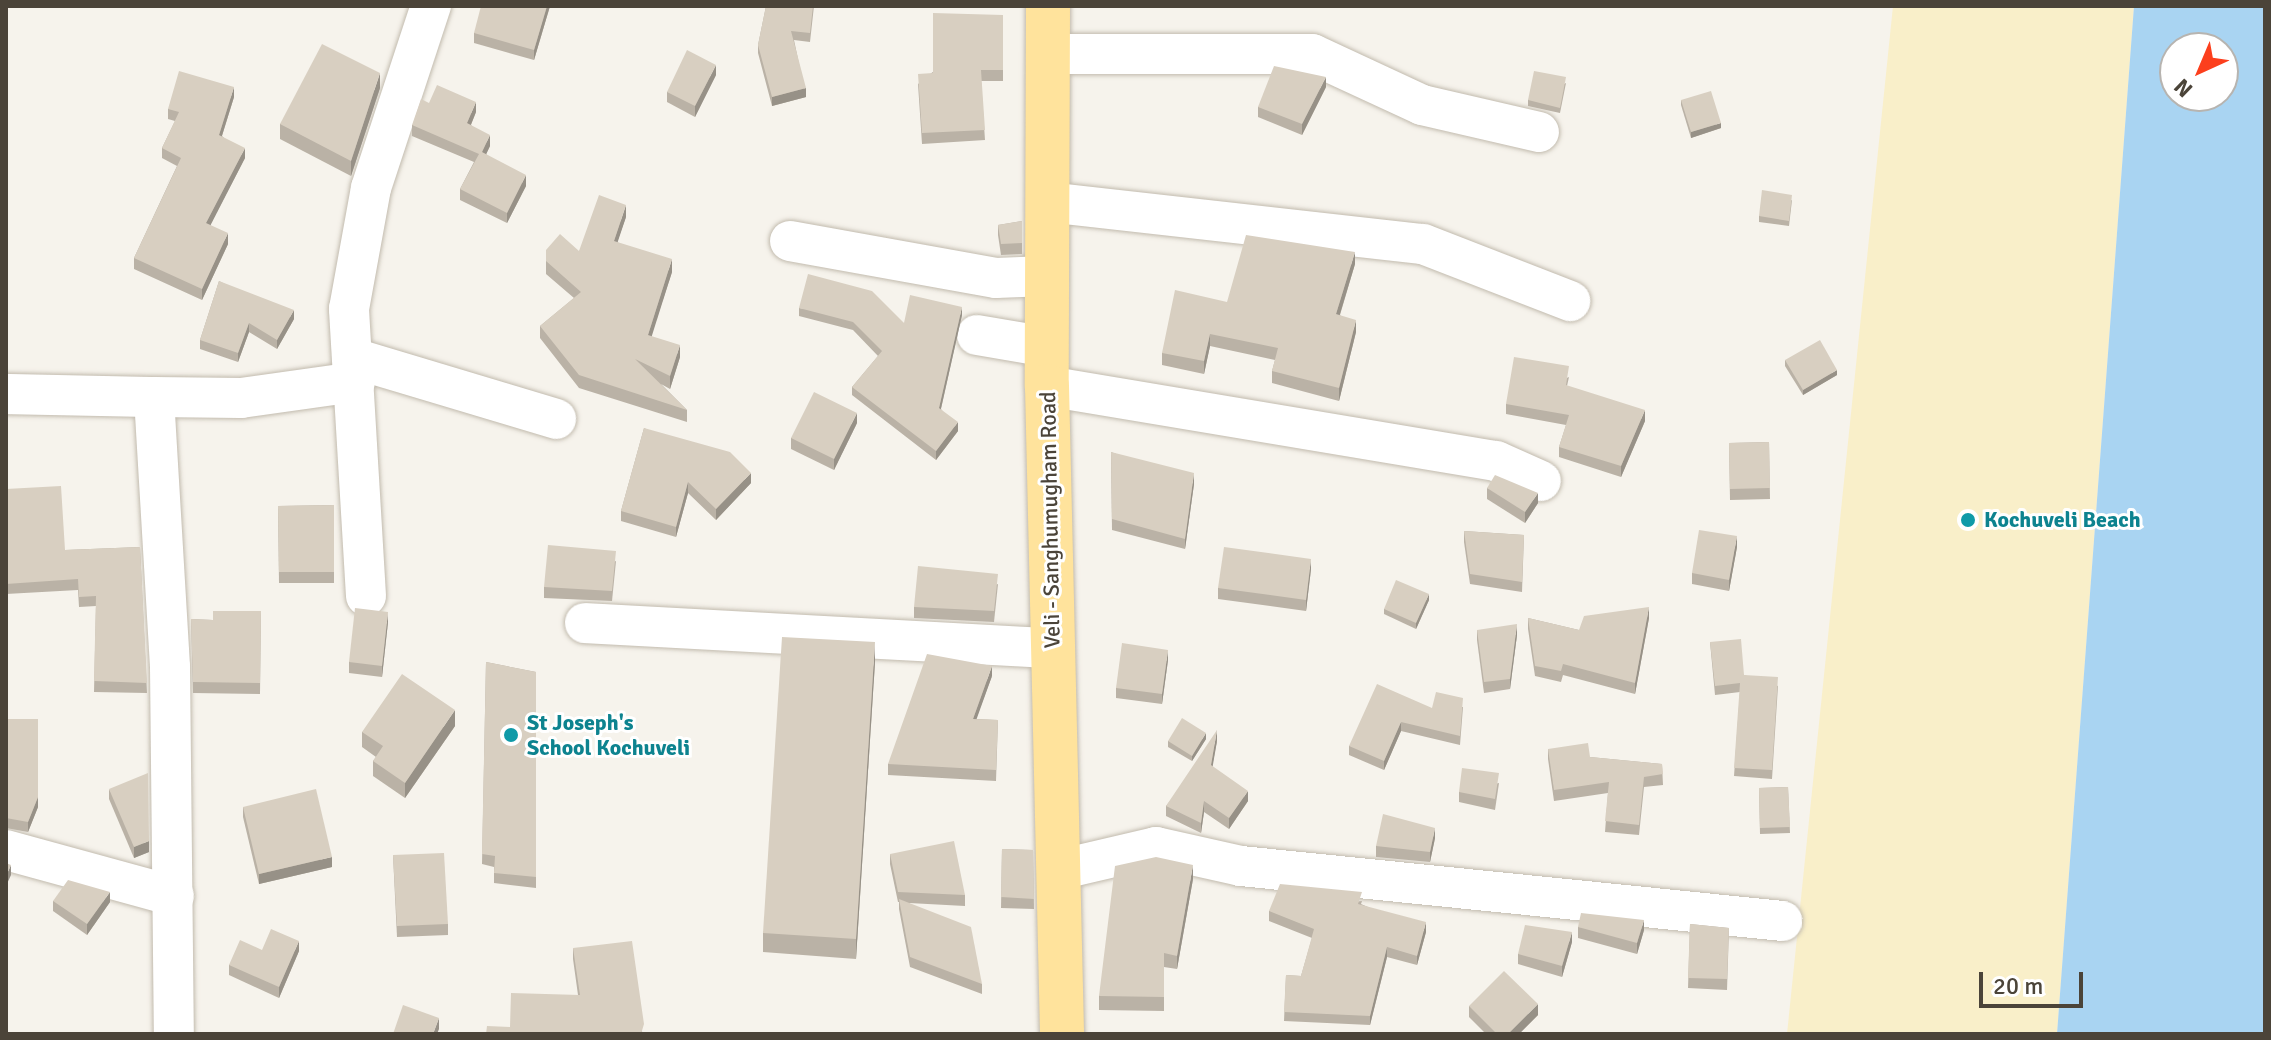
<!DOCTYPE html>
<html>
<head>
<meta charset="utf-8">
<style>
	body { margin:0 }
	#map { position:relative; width:2271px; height:1040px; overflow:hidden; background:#f6f3ec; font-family:Signika,sans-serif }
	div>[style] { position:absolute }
	.sand>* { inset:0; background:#f9efc9 }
	.water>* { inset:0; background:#a9d4f2 }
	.roads { filter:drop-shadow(0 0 2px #c2bbae) drop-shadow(0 0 2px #c2bbae) }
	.minor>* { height:40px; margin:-20px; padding:0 20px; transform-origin:20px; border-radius:20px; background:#fff }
	.major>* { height:44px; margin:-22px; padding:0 22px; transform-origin:22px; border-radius:22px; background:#ffe39c }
	.wall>* { inset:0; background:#bab2a6 }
	.shaded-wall>* { inset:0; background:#979187 }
	.building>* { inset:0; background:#d8cfc1 }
	.dots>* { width:22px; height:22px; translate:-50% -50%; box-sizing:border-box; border:4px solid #fff; border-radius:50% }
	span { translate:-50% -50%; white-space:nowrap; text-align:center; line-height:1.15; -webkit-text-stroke:6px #fff; paint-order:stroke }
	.street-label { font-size:22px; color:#4b4439 }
	.culture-label { font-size:22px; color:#0d838f; font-weight:700 }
	.left { translate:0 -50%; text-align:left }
	.frame { position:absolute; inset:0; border:8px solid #4b4439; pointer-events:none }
	.north { position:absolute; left:2159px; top:32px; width:80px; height:80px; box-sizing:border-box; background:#fff; border:2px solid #b7b4b0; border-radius:50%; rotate:224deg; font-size:22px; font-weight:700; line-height:32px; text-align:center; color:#4b4439 }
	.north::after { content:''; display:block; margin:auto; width:28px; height:36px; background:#fc3f1d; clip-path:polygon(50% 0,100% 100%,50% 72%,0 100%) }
	.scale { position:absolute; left:1979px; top:972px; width:104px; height:36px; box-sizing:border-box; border:4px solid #4b4439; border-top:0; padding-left:10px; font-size:24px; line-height:28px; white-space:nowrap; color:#4b4439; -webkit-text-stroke:6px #fff; paint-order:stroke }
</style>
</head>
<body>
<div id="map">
	<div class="sand">
		<div style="clip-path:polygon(1893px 6px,2134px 6px,2057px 1034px,1787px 1034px)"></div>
	</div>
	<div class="water">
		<div style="clip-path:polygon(evenodd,2134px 6px,2265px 6px,2265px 1034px,2057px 1034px,2134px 6px,2175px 48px,2223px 48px,2223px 96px,2175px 96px,2175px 48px)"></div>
	</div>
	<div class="roads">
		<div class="minor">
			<div style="left:1048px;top:54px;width:264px"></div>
			<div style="left:1312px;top:54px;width:121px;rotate:24.9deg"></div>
			<div style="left:1422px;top:105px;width:120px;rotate:13deg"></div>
			<div style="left:1048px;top:202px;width:377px;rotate:6.4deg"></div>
			<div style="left:1423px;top:244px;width:158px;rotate:21.2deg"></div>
			<div style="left:790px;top:241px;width:209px;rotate:10.2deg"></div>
			<div style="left:996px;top:278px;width:51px;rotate:-2.2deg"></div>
			<div style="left:977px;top:335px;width:71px;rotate:9.7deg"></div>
			<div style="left:353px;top:358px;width:212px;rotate:16.7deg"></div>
			<div style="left:1047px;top:386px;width:455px;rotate:9.5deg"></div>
			<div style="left:1496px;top:461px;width:49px;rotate:24deg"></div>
			<div style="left:6px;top:394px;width:148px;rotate:1.2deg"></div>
			<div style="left:154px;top:397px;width:270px;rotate:86.6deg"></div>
			<div style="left:170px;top:667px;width:367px;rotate:89.4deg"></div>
			<div style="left:154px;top:397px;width:87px;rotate:0.7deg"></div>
			<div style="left:241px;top:398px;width:115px;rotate:-8deg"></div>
			<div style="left:366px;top:596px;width:288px;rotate:-93.4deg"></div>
			<div style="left:349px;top:309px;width:123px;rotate:-79.7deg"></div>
			<div style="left:371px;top:188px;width:192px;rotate:-71.8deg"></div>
			<div style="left:585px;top:623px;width:468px;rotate:3.1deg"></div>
			<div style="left:6px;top:850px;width:174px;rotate:15.3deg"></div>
			<div style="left:1058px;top:870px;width:101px;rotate:-13.2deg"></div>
			<div style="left:1156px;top:847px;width:87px;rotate:12.6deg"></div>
			<div style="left:1241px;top:866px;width:544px;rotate:5.8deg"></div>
		</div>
		<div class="major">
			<div style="left:1048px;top:6px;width:380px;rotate:90.2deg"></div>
			<div style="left:1047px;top:386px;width:648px;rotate:88.67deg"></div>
		</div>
	</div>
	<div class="wall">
		<div style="clip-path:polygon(550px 6px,534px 60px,474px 43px,474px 33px)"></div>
		<div style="clip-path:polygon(766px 6px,814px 6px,810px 42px,794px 40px,806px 97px,772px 106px,758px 53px,758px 45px)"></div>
		<div style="clip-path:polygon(1003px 15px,1003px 81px,981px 81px,985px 140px,922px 144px,918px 84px)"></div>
		<div style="clip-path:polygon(716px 75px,695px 117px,667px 102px,667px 92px)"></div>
		<div style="clip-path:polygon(1566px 83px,1560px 113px,1528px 106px,1528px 100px)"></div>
		<div style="clip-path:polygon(1326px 87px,1302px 135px,1258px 117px,1258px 107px)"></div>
		<div style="clip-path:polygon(380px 88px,351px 176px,280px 139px,280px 124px)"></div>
		<div style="clip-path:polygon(234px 97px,222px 136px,245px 158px,210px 225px,228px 244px,202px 300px,134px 269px,134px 258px,177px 166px,162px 158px,162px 148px,175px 121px,168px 119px,168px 109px)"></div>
		<div style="clip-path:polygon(1681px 100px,1721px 128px,1691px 138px,1681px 105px)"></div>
		<div style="clip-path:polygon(476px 112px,471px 125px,490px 146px,486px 154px,526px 186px,507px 223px,460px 200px,460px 189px,474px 162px,412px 136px,412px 125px)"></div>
		<div style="clip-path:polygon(1792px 200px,1789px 226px,1759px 222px,1759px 216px)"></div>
		<div style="clip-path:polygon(626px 217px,617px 242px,672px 272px,651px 336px,680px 357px,670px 389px,661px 384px,687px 410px,687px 422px,579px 388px,540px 338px,540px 326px,574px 298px,546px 274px,546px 250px,579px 251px)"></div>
		<div style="clip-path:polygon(1022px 221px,1022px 254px,1001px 255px,998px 235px,998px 225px)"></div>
		<div style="clip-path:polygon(1355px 264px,1340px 315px,1356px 332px,1339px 401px,1272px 383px,1272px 371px,1275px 360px,1210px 346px,1204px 374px,1162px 365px,1162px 353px,1227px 302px)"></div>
		<div style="clip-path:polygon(219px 281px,294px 319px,277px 349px,249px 332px,238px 362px,200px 349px,200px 340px)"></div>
		<div style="clip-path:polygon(799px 308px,904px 323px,962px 315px,941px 409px,958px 431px,936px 460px,852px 395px,852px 387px,878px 356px,853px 330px,799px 316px)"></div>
		<div style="clip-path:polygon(1785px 360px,1837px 375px,1803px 395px,1785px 366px)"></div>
		<div style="clip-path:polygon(1569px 377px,1567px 386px,1645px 421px,1621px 477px,1559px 457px,1559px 447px,1566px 425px,1506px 414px,1506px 404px)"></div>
		<div style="clip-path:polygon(857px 423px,834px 470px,791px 449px,791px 438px)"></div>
		<div style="clip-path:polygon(644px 428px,751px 483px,716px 520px,688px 493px,676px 537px,621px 521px,621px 511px)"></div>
		<div style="clip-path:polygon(1769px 442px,1770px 499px,1730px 500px,1729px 443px)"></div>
		<div style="clip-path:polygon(1111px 452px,1194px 484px,1185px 549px,1112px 530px)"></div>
		<div style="clip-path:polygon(1487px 488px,1538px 503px,1525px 523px,1487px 499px)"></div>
		<div style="clip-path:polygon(6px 489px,65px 550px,140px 547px,147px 693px,94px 692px,96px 606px,79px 607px,78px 590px,6px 594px)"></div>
		<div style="clip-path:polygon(334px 505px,334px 583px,279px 583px,278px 506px)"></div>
		<div style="clip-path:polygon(1464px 531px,1524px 535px,1522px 592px,1470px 584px,1464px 542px)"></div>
		<div style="clip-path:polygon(1737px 547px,1729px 591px,1692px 584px,1692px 573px)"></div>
		<div style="clip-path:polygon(616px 561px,612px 601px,544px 598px,544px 587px)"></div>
		<div style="clip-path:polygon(1311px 569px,1306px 611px,1218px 599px,1218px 588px)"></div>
		<div style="clip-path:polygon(998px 584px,994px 622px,914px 618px,914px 607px)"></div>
		<div style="clip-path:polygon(1429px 600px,1416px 629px,1384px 614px,1384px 609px)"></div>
		<div style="clip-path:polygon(261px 611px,260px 694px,193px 693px,191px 619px,213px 620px)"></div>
		<div style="clip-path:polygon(1528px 618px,1579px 630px,1649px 618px,1635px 694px,1563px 675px,1561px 682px,1535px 676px,1528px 629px)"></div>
		<div style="clip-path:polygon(388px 622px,382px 677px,349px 673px,349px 662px)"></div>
		<div style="clip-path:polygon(1477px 630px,1517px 635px,1510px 689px,1484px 693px,1477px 640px)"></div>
		<div style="clip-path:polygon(1710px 642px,1744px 675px,1778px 686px,1772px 779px,1734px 776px,1740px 692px,1715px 695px)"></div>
		<div style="clip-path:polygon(1168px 660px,1162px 704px,1116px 698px,1116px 688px)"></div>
		<div style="clip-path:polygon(486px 662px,536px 672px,536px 888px,494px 883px,494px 867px,482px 864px)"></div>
		<div style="clip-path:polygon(875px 662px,856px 959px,763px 952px,763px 933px)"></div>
		<div style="clip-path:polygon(992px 676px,976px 719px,998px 720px,996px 781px,888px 775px,888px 764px)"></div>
		<div style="clip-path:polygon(1463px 707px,1460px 745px,1401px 731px,1384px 770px,1349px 755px,1349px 746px,1432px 708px)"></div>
		<div style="clip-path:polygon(6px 719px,38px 719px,38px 807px,28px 832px,6px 828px)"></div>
		<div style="clip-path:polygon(455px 726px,405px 798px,373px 776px,373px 761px,376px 757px,362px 747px,362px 732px)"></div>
		<div style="clip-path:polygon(1206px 739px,1192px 761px,1168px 747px,1168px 741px)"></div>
		<div style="clip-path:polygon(1217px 741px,1212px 767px,1248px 801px,1229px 829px,1204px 812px,1201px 833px,1166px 816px,1166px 806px)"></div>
		<div style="clip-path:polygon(1548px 749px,1590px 757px,1662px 764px,1663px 785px,1644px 787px,1639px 835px,1605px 832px,1608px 793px,1554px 801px,1548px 759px)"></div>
		<div style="clip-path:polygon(1499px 783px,1495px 810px,1459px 802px,1459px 792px)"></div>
		<div style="clip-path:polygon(1788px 787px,1790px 833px,1760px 834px,1759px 788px)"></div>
		<div style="clip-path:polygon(109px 789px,149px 852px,134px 858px,109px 799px)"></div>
		<div style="clip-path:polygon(243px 807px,332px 867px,259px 884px,243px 817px)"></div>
		<div style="clip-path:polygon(1435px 838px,1430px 862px,1376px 857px,1376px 846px)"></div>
		<div style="clip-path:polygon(1002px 849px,1033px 850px,1034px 909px,1001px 908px)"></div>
		<div style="clip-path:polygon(890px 854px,965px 895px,965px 906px,909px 903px,982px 984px,982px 994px,910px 967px,899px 909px,899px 902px,898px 902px,890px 864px)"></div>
		<div style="clip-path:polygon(393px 855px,448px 924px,448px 935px,397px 937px)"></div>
		<div style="clip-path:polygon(1193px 879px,1177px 969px,1164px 967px,1164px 1011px,1099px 1010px,1099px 996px)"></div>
		<div style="clip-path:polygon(53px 901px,110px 902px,87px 935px,53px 911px)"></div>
		<div style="clip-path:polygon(1362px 901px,1361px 904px,1426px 932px,1417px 965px,1387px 957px,1370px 1025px,1284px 1021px,1286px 975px,1301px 976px,1312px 938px,1269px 921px,1269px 911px)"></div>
		<div style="clip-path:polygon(1690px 924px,1729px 928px,1727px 990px,1688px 988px)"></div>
		<div style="clip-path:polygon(1578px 927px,1644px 930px,1637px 954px,1578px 938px)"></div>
		<div style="clip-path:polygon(1572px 942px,1562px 977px,1518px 964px,1518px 954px)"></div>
		<div style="clip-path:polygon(573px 948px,644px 1034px,510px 1027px,578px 995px,573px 959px)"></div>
		<div style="clip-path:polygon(262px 950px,299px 951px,279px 998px,229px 975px,229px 965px)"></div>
		<div style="clip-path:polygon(1469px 1006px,1538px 1015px,1519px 1034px,1486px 1034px,1469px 1017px)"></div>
	</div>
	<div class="shaded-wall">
		<div style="clip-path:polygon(547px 6px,550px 6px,534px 60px,534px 50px)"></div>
		<div style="clip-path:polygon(716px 65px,716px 75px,695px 117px,695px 106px)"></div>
		<div style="clip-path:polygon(380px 73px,380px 88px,351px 176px,351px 161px)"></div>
		<div style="clip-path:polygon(1326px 77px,1326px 87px,1302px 135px,1302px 124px)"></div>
		<div style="clip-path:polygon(234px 87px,234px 97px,219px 145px,219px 135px)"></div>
		<div style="clip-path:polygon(806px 88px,806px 97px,772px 106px,772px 97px)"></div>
		<div style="clip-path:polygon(476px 102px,476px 112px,467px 134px,467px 123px)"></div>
		<div style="clip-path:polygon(1721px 123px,1721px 128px,1691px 138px,1691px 132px)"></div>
		<div style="clip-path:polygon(490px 135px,490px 146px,482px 163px,482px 152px)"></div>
		<div style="clip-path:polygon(245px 148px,245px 158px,206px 234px,206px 223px)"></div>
		<div style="clip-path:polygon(526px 175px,526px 186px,507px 223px,507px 213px)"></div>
		<div style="clip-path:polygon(626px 205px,626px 217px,614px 253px,614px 241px)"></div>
		<div style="clip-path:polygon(228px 233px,228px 244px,202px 300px,202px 289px)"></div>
		<div style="clip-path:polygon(1355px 252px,1355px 264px,1336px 327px,1336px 314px)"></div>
		<div style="clip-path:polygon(672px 259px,672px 272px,648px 348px,648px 335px)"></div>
		<div style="clip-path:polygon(962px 307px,962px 315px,939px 417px,939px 408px)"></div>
		<div style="clip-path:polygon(294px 310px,294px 319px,277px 349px,277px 340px)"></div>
		<div style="clip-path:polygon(1356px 320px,1356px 332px,1339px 401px,1339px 388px)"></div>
		<div style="clip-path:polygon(249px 323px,249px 332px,238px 362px,238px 353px)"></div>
		<div style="clip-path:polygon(1210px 334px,1210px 346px,1204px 374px,1204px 361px)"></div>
		<div style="clip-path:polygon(680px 345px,680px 357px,670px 389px,670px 376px)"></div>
		<div style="clip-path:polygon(1837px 370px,1837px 375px,1803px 395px,1803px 390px)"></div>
		<div style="clip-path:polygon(1645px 410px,1645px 421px,1621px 477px,1621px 466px)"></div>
		<div style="clip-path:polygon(857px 413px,857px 423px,834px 470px,834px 459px)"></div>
		<div style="clip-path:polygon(958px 422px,958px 431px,936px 460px,936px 451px)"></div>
		<div style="clip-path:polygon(751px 473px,751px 483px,716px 520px,716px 509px)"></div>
		<div style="clip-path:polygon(1194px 473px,1194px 484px,1185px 549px,1185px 539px)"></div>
		<div style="clip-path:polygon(688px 482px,688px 493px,676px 537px,676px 527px)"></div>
		<div style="clip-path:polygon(1538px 493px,1538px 503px,1525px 523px,1525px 512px)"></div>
		<div style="clip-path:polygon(1737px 536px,1737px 547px,1729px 591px,1729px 580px)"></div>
		<div style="clip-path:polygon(1311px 559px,1311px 569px,1306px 611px,1306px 600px)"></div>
		<div style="clip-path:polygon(1429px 594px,1429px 600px,1416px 629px,1416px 623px)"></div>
		<div style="clip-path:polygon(1649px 607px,1649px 618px,1635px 694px,1635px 683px)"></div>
		<div style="clip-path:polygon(388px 612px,388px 622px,382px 677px,382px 666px)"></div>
		<div style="clip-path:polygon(1517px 624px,1517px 635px,1510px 689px,1510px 679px)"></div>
		<div style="clip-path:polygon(875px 642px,875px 662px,856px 959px,856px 939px)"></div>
		<div style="clip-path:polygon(1168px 650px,1168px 660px,1162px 704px,1162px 694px)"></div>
		<div style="clip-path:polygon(992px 666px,992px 676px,973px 729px,973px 719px)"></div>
		<div style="clip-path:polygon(455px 710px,455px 726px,405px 798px,405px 783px)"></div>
		<div style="clip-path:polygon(1401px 722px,1401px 731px,1384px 770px,1384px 761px)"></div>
		<div style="clip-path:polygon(1217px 730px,1217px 741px,1211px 776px,1211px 765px)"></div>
		<div style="clip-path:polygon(1206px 733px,1206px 739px,1192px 761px,1192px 756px)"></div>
		<div style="clip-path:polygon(1248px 791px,1248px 801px,1229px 829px,1229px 818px)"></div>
		<div style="clip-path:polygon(38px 797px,38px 807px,28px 832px,28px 822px)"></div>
		<div style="clip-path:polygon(1204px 801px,1204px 812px,1201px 833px,1201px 823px)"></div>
		<div style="clip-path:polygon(1435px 828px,1435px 838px,1430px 862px,1430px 852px)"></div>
		<div style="clip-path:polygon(149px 841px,149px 852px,134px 858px,134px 847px)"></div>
		<div style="clip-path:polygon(332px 857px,332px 867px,259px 884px,259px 874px)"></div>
		<div style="clip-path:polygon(11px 865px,11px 875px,6px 886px,6px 876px)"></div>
		<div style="clip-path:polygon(1193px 865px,1193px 879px,1177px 969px,1177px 956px)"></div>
		<div style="clip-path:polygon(110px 892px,110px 902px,87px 935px,87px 924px)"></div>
		<div style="clip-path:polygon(1644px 920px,1644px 930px,1637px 954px,1637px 943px)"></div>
		<div style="clip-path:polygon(1426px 922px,1426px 932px,1417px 965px,1417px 956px)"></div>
		<div style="clip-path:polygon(1572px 932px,1572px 942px,1562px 977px,1562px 966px)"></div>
		<div style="clip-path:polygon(299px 941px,299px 951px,279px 998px,279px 987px)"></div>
		<div style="clip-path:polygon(1387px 947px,1387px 957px,1370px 1025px,1370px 1016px)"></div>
		<div style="clip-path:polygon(1538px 1004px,1538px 1015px,1519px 1034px,1508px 1034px)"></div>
		<div style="clip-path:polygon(439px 1018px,439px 1029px,437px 1034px,433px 1034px)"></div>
	</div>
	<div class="building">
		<div style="clip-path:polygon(481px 6px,547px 6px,534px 50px,474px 33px)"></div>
		<div style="clip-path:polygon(766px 6px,813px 6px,810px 33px,791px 31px,806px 88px,772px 97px,758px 45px)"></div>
		<div style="clip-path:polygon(933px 13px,1003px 15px,1003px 70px,981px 70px,985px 130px,922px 133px,918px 74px,933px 73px)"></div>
		<div style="clip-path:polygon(322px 44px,380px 73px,351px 161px,280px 124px)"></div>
		<div style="clip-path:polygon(687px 50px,716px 65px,695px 106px,667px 92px)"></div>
		<div style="clip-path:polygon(1274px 66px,1326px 77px,1302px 124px,1258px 107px)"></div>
		<div style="clip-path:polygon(179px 71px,234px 87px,219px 135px,245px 148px,206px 223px,228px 233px,202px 289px,134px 258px,181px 158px,162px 148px,179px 112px,168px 109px)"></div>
		<div style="clip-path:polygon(1534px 71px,1566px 77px,1560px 108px,1528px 100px)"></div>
		<div style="clip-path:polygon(437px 85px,476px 102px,467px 123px,490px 135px,482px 152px,526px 175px,507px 213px,460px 189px,479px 154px,412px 125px,421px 99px,429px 103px)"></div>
		<div style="clip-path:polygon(1711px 91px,1721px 123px,1691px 132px,1681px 100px)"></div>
		<div style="clip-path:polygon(1762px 190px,1792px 195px,1789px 221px,1759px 216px)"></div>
		<div style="clip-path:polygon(599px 195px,626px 205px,614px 241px,672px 259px,648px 335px,680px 345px,670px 376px,635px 359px,687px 410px,579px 375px,540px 326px,581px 292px,546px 261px,546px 250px,560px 234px,579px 251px)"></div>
		<div style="clip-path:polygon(1022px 221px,1022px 243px,1001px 244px,998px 225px)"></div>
		<div style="clip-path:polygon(1246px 235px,1355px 252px,1336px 314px,1356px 320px,1339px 388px,1272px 371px,1278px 348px,1210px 334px,1204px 361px,1162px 353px,1175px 290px,1227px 302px)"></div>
		<div style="clip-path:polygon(808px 274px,872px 291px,904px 323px,910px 295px,962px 307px,939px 408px,958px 422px,936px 451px,852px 387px,882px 351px,853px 322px,799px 308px)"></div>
		<div style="clip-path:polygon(219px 281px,294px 310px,277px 340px,249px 323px,238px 353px,200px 340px)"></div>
		<div style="clip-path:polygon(1820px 340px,1837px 370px,1803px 390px,1785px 360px)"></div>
		<div style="clip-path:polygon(1514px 357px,1569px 366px,1566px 385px,1645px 410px,1621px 466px,1559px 447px,1569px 415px,1506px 404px)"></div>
		<div style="clip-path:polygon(814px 392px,857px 413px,834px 459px,791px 438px)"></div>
		<div style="clip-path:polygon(644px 428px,730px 452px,751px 473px,716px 509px,688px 482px,676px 527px,621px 511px)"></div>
		<div style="clip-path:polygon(1769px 442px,1770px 488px,1730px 489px,1729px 443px)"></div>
		<div style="clip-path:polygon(1111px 452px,1194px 473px,1185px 539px,1112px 519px)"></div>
		<div style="clip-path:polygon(1495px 475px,1538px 493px,1525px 512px,1487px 488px)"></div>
		<div style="clip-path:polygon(61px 486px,65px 550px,140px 547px,147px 683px,94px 681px,96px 596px,79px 597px,78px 579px,6px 584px,6px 489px)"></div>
		<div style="clip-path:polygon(334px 505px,334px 572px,279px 572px,278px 506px)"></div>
		<div style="clip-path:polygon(1699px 530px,1737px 536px,1729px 580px,1692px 573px)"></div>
		<div style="clip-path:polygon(1464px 531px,1524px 535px,1522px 582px,1470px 574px)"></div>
		<div style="clip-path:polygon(548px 545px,616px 551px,612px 591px,544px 587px)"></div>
		<div style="clip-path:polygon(1224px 547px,1311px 559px,1306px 600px,1218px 588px)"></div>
		<div style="clip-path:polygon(918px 566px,998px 574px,994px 611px,914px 607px)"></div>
		<div style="clip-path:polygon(1396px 580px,1429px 594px,1416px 623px,1384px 609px)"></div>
		<div style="clip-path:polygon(1649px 607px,1635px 683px,1563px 664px,1561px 671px,1535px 666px,1528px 618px,1579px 630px,1584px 616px)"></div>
		<div style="clip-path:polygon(355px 608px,388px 612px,382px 666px,349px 662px)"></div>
		<div style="clip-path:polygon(213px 611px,261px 611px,260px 683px,193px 682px,191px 619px,213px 620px)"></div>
		<div style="clip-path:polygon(1517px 624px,1510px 679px,1484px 682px,1477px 630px)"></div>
		<div style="clip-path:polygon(782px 637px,875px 642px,856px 939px,763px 933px)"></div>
		<div style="clip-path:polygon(1741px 639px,1744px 675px,1778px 677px,1772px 770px,1734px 768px,1740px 683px,1715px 686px,1710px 642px)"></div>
		<div style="clip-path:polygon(1122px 643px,1168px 650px,1162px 694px,1116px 688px)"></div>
		<div style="clip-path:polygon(927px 654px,992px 666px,973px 719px,998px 720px,996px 770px,888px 764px)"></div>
		<div style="clip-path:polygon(486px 662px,536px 672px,536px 877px,494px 873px,495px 856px,482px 854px)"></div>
		<div style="clip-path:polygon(402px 674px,455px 710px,405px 783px,373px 761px,383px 746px,362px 732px)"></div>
		<div style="clip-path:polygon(1377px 684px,1432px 708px,1436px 692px,1463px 698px,1460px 736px,1401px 722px,1384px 761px,1349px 746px)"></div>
		<div style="clip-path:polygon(1182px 718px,1206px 733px,1192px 756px,1168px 741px)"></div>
		<div style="clip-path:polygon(6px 719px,38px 719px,38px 797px,28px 822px,6px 818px)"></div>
		<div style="clip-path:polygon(1217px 730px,1211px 765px,1248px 791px,1229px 818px,1204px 801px,1201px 823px,1166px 806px)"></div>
		<div style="clip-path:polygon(1588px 743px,1590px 757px,1662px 764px,1663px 774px,1644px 777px,1639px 825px,1605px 821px,1609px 782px,1554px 790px,1548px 749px)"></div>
		<div style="clip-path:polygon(1462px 768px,1499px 773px,1495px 799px,1459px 792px)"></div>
		<div style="clip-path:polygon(148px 773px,149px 841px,134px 847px,109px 789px)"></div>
		<div style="clip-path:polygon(1788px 787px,1790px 827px,1760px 828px,1759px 788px)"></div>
		<div style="clip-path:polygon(316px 789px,332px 857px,259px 874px,243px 807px)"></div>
		<div style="clip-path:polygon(1383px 814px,1435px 828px,1430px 852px,1376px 846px)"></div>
		<div style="clip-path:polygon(954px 841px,965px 895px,898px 892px,890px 854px)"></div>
		<div style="clip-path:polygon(1002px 849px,1033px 850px,1034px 899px,1001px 897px)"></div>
		<div style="clip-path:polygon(444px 853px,448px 924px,397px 926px,393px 855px)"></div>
		<div style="clip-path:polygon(1156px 857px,1193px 865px,1177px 956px,1164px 953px,1164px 997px,1099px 996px,1115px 866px)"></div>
		<div style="clip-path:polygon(6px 863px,11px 865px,6px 876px)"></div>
		<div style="clip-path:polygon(68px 880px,110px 892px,87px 924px,53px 901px)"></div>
		<div style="clip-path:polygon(1280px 884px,1362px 892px,1358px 904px,1426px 922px,1417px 956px,1387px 947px,1370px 1016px,1284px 1012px,1286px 975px,1301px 976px,1314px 929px,1269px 911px)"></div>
		<div style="clip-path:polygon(899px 899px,971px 927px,982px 984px,910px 957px)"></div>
		<div style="clip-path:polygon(1581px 913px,1644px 920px,1637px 943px,1578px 927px)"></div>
		<div style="clip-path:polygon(1690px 924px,1729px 928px,1727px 979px,1688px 978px)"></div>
		<div style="clip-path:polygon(1525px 925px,1572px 932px,1562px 966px,1518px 954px)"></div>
		<div style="clip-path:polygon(271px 929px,299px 941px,279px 987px,229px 965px,240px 940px,262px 950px)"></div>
		<div style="clip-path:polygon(632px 941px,644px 1024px,641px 1034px,486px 1034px,487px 1026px,510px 1027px,511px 993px,580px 995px,573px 948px)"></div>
		<div style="clip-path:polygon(1504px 971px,1538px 1004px,1508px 1034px,1497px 1034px,1469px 1006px)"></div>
		<div style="clip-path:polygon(403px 1005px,439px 1018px,433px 1034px,393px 1034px)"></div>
	</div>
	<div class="dots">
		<div style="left:1968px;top:520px;background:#0f9aa8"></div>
		<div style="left:511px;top:735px;background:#0f9aa8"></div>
	</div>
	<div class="street-label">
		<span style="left:1050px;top:520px;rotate:-91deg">Veli - Sanghumugham Road</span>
	</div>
	<div class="culture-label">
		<span class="left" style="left:1984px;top:520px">Kochuveli Beach</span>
		<span class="left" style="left:527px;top:735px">St Joseph's<br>School Kochuveli</span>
	</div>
	<div class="frame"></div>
	<div class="north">N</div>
	<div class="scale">20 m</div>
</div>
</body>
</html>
